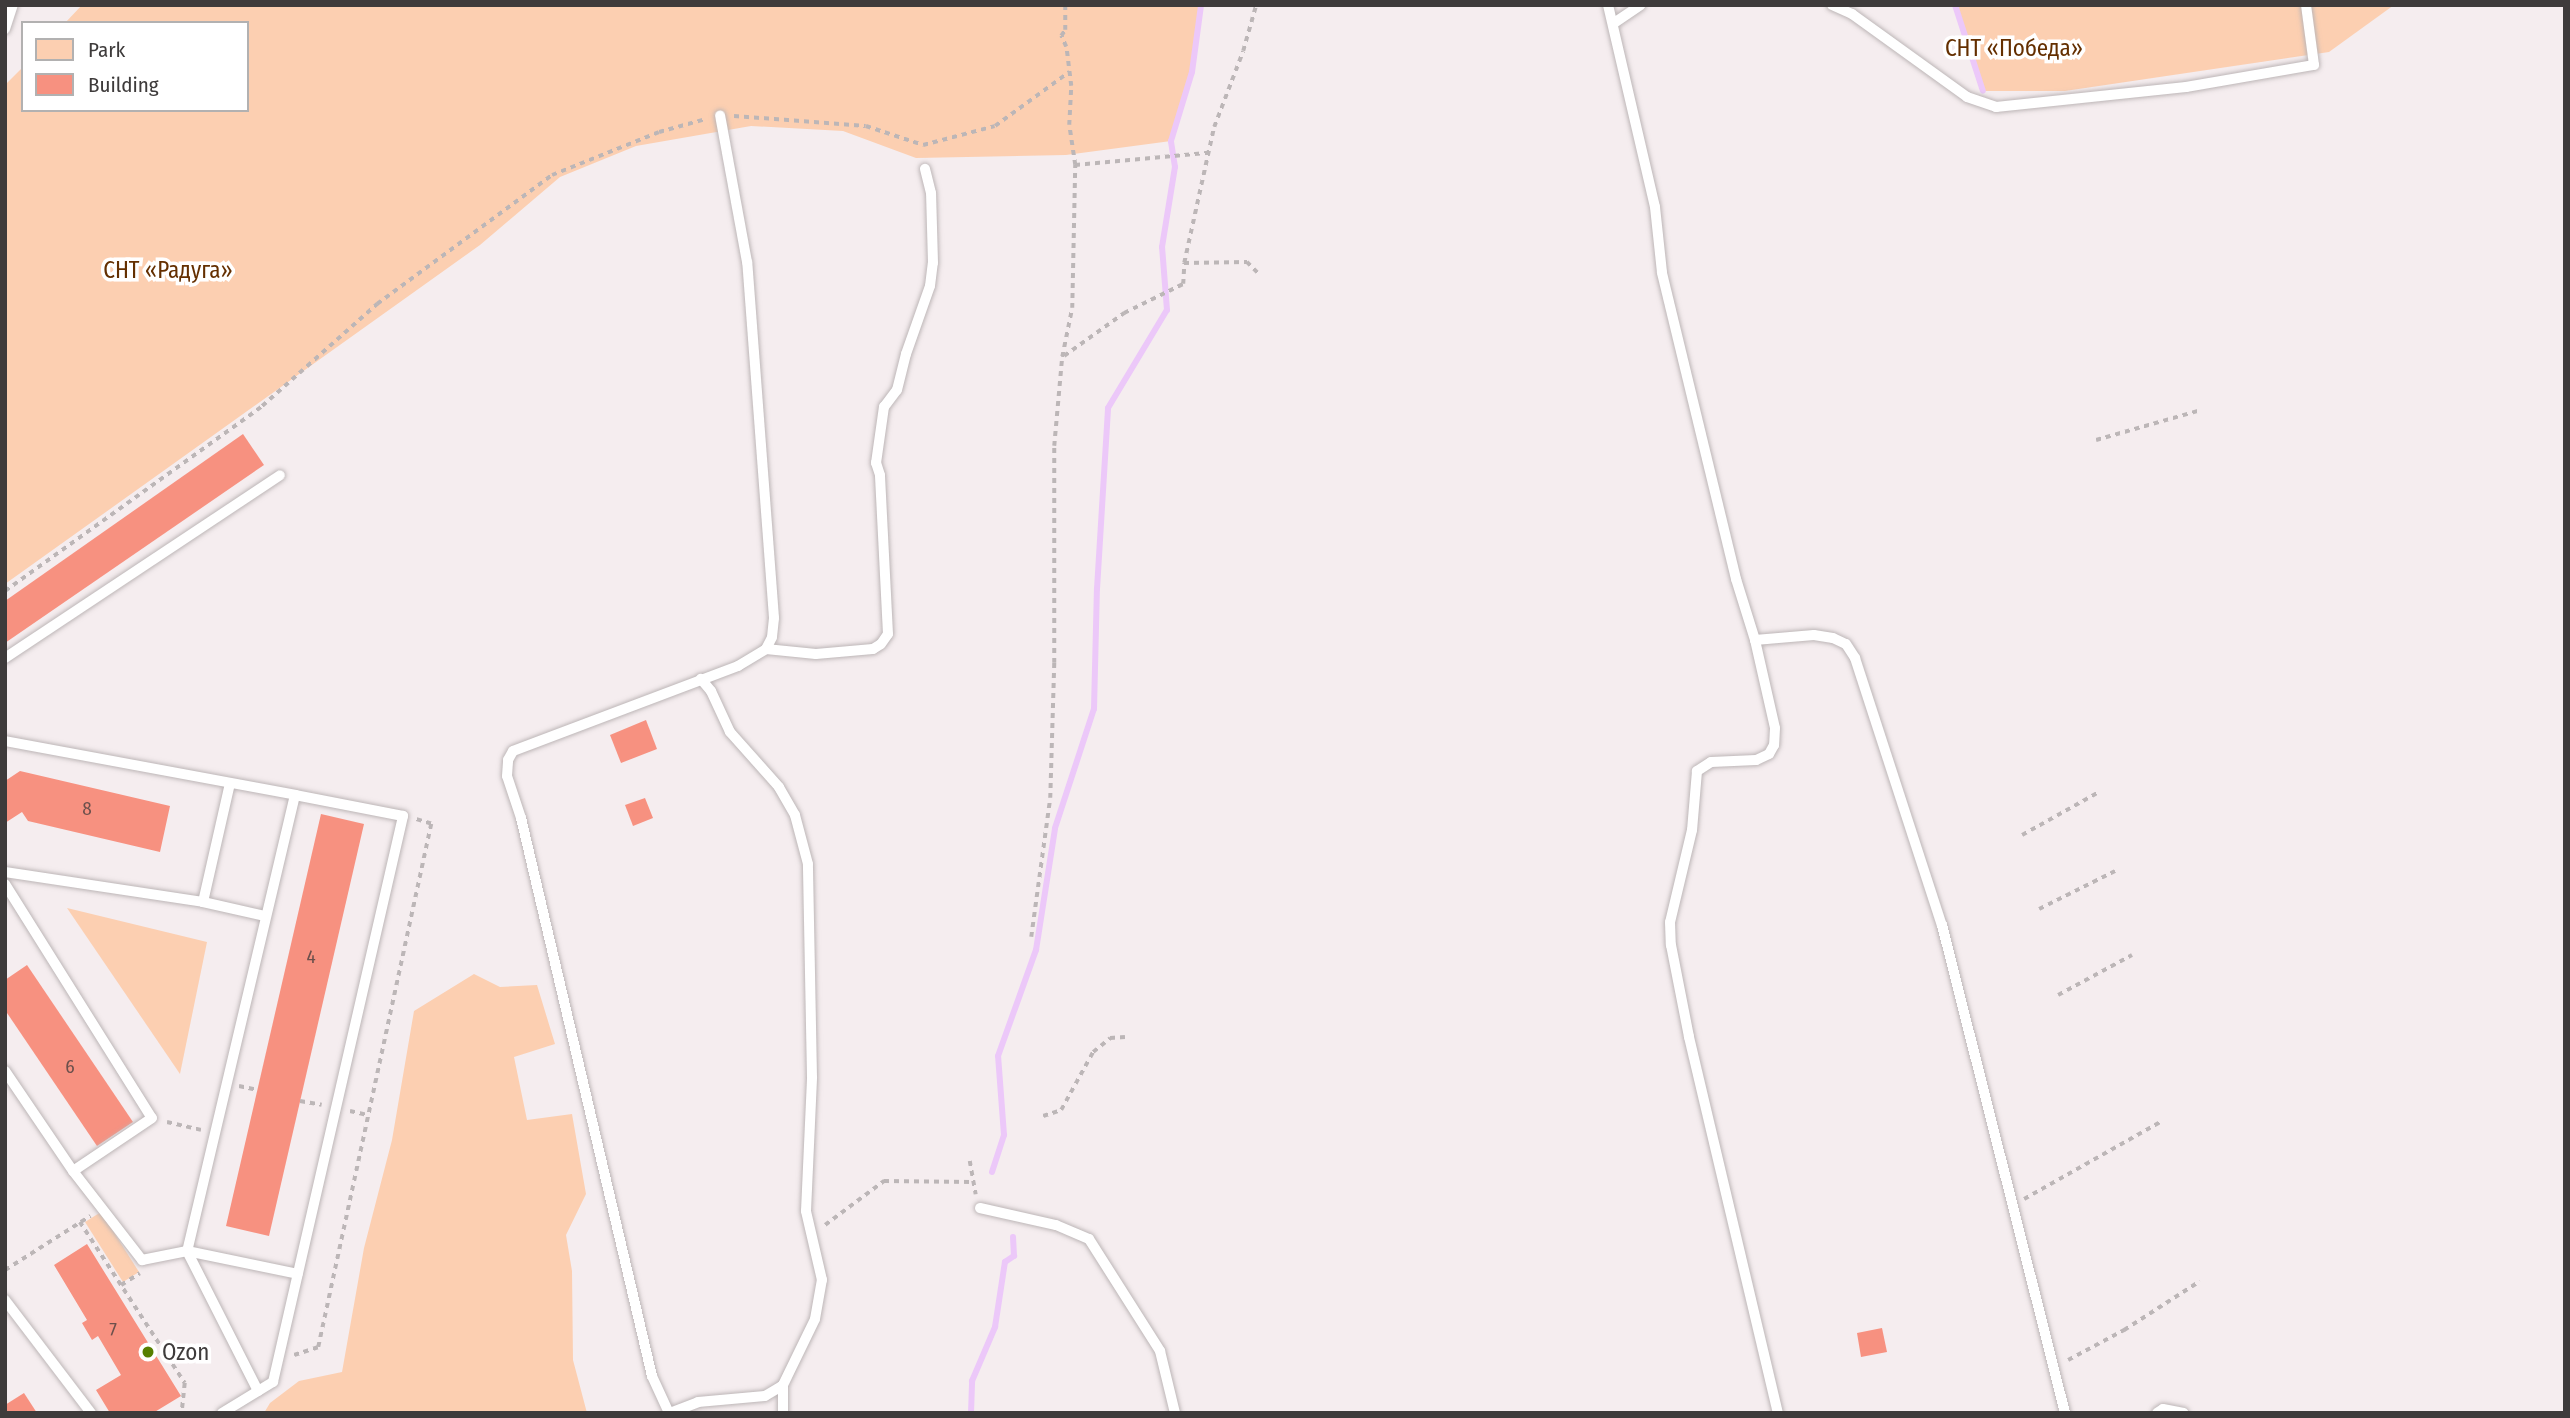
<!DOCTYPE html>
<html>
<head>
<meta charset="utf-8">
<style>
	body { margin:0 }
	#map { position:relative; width:2570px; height:1418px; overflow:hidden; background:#f5edef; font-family:"Fira Sans Condensed",sans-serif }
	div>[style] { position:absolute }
	.green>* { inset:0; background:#fccfb1 }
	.stream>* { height:6px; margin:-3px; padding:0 3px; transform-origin:3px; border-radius:3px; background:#ecc8f9 }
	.building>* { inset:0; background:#f79180 }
	.path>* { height:3.5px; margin-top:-1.75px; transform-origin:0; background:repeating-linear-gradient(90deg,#bcb6b7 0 5px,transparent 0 10px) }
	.roads { filter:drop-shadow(0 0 2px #bdb6b7) drop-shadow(0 0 2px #bdb6b7) }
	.service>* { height:10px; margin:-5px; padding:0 5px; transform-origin:5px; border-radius:5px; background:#fff }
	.dots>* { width:19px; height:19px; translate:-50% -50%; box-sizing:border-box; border:4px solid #fff; border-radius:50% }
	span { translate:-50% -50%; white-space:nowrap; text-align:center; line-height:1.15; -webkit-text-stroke:7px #fff; paint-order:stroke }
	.number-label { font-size:19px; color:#6c504c }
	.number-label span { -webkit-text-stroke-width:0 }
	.park-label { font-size:23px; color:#642f00 }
	.poi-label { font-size:23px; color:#3e3b3b }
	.left { translate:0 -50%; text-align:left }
	.frame { position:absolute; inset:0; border:7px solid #3e3b3b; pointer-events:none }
	.legend { position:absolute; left:21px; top:21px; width:228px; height:91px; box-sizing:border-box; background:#fff; border:2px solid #b2b1b1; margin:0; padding:9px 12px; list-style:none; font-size:21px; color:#3e3b3b }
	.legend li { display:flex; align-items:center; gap:14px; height:35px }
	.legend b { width:35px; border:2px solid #b2b1b1 }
</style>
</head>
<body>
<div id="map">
	<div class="green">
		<div style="clip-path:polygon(82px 5px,1201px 5px,1192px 72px,1171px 141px,1066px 155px,916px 158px,843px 131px,751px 126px,636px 146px,560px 177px,480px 245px,5px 584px,5px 85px,23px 67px,23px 110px,247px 110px,247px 23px,65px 23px)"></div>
		<div style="clip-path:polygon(1955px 5px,2394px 5px,2329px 52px,2065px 91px,1983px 91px)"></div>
		<div style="clip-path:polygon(67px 908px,207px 942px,180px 1074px)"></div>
		<div style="clip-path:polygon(474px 974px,500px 987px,537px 985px,555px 1044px,514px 1057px,527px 1120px,572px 1114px,586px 1194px,566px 1235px,572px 1271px,573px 1360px,587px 1413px,264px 1413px,270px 1403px,299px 1381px,342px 1372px,364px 1248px,392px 1140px,414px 1011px)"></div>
		<div style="clip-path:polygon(101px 1212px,139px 1272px,123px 1282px,85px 1222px)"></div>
	</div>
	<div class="stream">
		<div style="left:1955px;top:5px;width:90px;rotate:72deg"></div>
		<div style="left:992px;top:1172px;width:39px;rotate:-72deg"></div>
		<div style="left:1004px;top:1135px;width:79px;rotate:-94.3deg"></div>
		<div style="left:998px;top:1056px;width:113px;rotate:-70.3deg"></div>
		<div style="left:1036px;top:950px;width:123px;rotate:-81.1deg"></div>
		<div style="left:1055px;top:828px;width:125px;rotate:-71.9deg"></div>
		<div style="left:1094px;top:709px;width:120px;rotate:-88.6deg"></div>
		<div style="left:1097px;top:589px;width:181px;rotate:-86.5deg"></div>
		<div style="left:1108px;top:408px;width:114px;rotate:-59deg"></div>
		<div style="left:1167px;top:310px;width:63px;rotate:-94.5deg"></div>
		<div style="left:1162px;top:247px;width:81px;rotate:-80.8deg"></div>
		<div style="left:1175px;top:167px;width:26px;rotate:-99deg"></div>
		<div style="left:1171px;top:141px;width:72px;rotate:-73.1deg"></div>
		<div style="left:1192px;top:72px;width:68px;rotate:-82.3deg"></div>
		<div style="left:971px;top:1413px;width:32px;rotate:-88deg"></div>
		<div style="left:972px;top:1381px;width:59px;rotate:-66.9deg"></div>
		<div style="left:995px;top:1327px;width:66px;rotate:-81.3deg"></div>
		<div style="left:1005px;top:1262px;width:11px;rotate:-34deg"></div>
		<div style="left:1014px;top:1256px;width:19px;rotate:-93deg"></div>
	</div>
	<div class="building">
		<div style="clip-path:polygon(243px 434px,264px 465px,5px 643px,5px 601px)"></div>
		<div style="clip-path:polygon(646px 720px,657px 749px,621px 763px,610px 735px)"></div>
		<div style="clip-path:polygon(20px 771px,170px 806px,160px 852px,28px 821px,22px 812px,5px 823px,5px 781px)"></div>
		<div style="clip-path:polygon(645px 798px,653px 818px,633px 826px,625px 805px)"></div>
		<div style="clip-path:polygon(321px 814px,364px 824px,269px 1236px,226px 1226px)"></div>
		<div style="clip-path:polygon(27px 965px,133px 1122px,97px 1146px,5px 1010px,5px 980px)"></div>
		<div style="clip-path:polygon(87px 1244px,181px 1396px,153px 1413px,110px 1413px,96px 1390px,121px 1375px,98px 1336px,92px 1340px,82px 1323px,87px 1320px,54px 1265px)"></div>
		<div style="clip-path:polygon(1882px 1328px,1887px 1352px,1861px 1357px,1857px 1333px)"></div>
		<div style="clip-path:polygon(24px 1393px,37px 1413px,5px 1413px,5px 1405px)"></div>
	</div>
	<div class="path">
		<div style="left:734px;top:116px;width:132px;rotate:4.3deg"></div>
		<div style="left:866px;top:126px;width:60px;rotate:18.4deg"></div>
		<div style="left:923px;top:145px;width:74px;rotate:-14.8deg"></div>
		<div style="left:995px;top:126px;width:92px;rotate:-36.1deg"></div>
		<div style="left:1075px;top:165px;width:134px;rotate:-5.2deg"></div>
		<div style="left:1184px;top:263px;width:63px;rotate:-0.9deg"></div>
		<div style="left:1247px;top:262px;width:18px;rotate:45deg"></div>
		<div style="left:1064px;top:356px;width:74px;rotate:-35.6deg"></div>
		<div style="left:1124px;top:313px;width:66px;rotate:-26.2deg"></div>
		<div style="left:1183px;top:284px;width:21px;rotate:-87deg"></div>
		<div style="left:1184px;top:263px;width:139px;rotate:-77.6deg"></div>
		<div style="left:1214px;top:127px;width:81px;rotate:-69.1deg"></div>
		<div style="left:1243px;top:51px;width:48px;rotate:-74.2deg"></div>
		<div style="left:2096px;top:440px;width:106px;rotate:-15.9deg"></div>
		<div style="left:5px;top:591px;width:317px;rotate:-35.7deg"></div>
		<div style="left:262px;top:406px;width:154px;rotate:-41.6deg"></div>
		<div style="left:377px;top:304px;width:217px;rotate:-36.4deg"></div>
		<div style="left:552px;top:175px;width:115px;rotate:-21.9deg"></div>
		<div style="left:659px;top:132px;width:49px;rotate:-15.5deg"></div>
		<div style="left:2022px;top:835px;width:88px;rotate:-29.2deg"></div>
		<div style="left:2039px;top:909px;width:85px;rotate:-26.6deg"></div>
		<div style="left:1031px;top:937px;width:140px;rotate:-82.2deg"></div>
		<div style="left:1050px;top:798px;width:135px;rotate:-88.3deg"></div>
		<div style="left:1054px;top:663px;width:217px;rotate:-90deg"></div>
		<div style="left:1054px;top:446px;width:89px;rotate:-84.9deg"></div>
		<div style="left:1062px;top:357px;width:50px;rotate:-78.5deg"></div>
		<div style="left:1072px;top:308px;width:143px;rotate:-88.8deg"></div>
		<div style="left:1075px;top:165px;width:40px;rotate:-98.5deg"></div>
		<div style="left:1069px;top:125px;width:39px;rotate:-87deg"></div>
		<div style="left:1071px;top:86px;width:39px;rotate:-97deg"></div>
		<div style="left:1066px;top:47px;width:12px;rotate:-114deg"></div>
		<div style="left:1061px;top:36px;width:7px;rotate:-56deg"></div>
		<div style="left:1065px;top:30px;width:25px;rotate:-90deg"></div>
		<div style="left:2058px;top:995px;width:84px;rotate:-28.4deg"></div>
		<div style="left:239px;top:1086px;width:19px;rotate:12deg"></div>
		<div style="left:300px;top:1101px;width:22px;rotate:10deg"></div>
		<div style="left:350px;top:1111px;width:18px;rotate:13deg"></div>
		<div style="left:1043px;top:1116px;width:19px;rotate:-18deg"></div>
		<div style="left:1061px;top:1110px;width:66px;rotate:-61.1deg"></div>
		<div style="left:1093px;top:1052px;width:22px;rotate:-39deg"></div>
		<div style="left:1110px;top:1038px;width:15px;rotate:-4deg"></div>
		<div style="left:167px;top:1122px;width:35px;rotate:13deg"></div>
		<div style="left:970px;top:1161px;width:34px;rotate:80deg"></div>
		<div style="left:2024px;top:1199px;width:159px;rotate:-29.5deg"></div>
		<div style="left:80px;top:1222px;width:192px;rotate:56.9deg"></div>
		<div style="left:185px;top:1383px;width:30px;rotate:96deg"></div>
		<div style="left:825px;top:1225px;width:74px;rotate:-36.7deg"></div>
		<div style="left:884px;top:1181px;width:88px;rotate:0.7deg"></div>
		<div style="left:5px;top:1270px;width:101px;rotate:-32.4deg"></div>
		<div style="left:121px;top:1285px;width:22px;rotate:-32deg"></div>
		<div style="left:294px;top:1355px;width:25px;rotate:-18deg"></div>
		<div style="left:318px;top:1347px;width:535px;rotate:-77.81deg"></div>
		<div style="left:431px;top:824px;width:17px;rotate:-163deg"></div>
		<div style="left:2068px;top:1360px;width:64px;rotate:-28.2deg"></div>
		<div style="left:2124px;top:1330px;width:90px;rotate:-32.8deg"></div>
	</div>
	<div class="roads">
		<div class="service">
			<div style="left:1608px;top:5px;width:207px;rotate:76.9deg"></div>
			<div style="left:1655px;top:207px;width:66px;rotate:83.9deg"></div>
			<div style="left:1662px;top:273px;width:315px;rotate:76.4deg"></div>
			<div style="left:1736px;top:579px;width:64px;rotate:72.7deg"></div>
			<div style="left:1755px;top:640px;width:90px;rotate:77.2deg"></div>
			<div style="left:1775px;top:728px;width:17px;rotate:93deg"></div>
			<div style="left:1774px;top:745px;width:10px;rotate:119deg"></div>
			<div style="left:1769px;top:754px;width:14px;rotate:155deg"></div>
			<div style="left:1756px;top:760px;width:45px;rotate:177.5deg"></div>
			<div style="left:1711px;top:762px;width:17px;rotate:147deg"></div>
			<div style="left:1697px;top:771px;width:59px;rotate:94.8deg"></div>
			<div style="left:1692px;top:830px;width:95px;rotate:103.4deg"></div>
			<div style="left:1670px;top:922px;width:23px;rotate:88deg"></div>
			<div style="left:1671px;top:945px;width:94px;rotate:78.9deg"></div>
			<div style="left:1689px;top:1037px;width:386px;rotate:76.7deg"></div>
			<div style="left:1832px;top:5px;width:22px;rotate:24deg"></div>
			<div style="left:1852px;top:14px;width:142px;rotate:35.8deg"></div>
			<div style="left:1967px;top:97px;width:31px;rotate:19deg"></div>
			<div style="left:1996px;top:107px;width:191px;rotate:-6deg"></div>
			<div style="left:2186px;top:87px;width:130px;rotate:-9.8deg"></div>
			<div style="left:2314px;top:65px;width:61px;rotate:-97.6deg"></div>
			<div style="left:1614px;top:23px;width:32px;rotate:-34deg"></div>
			<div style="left:5px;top:29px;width:25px;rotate:-72deg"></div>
			<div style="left:1755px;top:640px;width:59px;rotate:-4.8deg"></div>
			<div style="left:1814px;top:635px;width:19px;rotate:9deg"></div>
			<div style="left:1833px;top:638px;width:14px;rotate:25deg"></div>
			<div style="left:1846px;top:644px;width:17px;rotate:57deg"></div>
			<div style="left:1855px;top:658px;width:281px;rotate:72deg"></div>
			<div style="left:1942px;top:925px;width:503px;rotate:75.85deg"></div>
			<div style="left:766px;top:649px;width:50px;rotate:5.7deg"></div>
			<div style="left:816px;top:654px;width:57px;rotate:-5deg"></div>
			<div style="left:873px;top:649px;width:9px;rotate:-32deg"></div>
			<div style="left:881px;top:644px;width:12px;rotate:-55deg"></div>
			<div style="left:888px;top:634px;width:159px;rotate:-92.9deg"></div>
			<div style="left:880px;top:475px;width:13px;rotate:-108deg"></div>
			<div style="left:876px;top:463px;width:57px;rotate:-81.9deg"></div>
			<div style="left:884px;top:407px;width:21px;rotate:-53deg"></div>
			<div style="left:897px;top:390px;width:37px;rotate:-76deg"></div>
			<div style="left:906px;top:354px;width:72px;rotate:-70.6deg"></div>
			<div style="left:930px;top:286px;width:23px;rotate:-83deg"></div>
			<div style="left:933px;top:263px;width:70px;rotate:-91.6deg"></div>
			<div style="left:931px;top:193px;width:25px;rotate:-104deg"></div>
			<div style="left:5px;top:658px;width:330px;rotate:-33.6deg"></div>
			<div style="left:5px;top:741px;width:295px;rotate:10.5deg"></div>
			<div style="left:5px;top:872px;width:200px;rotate:8.6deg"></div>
			<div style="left:203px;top:902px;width:122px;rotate:-77.2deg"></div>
			<div style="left:5px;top:884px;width:276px;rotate:57.9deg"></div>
			<div style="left:152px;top:1118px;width:95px;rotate:146.1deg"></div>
			<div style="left:73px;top:1171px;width:121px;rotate:-124.2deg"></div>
			<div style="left:203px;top:902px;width:64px;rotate:12.7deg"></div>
			<div style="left:73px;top:1171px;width:113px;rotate:52.2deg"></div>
			<div style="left:142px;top:1260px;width:46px;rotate:-11.3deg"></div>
			<div style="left:187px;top:1251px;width:157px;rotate:63.1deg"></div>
			<div style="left:980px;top:1208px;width:78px;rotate:12.6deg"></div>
			<div style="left:1056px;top:1225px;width:36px;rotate:23deg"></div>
			<div style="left:1089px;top:1239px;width:133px;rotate:57.6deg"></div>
			<div style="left:1160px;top:1351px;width:64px;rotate:76.4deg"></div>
			<div style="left:5px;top:1300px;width:142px;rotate:52.7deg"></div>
			<div style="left:222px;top:1413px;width:60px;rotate:-31.3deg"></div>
			<div style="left:273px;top:1382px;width:581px;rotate:-77.06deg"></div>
			<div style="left:403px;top:816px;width:110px;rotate:-169deg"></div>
			<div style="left:295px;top:795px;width:469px;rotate:103.3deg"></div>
			<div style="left:187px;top:1251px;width:113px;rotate:11.7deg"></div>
			<div style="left:669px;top:1413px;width:41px;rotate:-114.7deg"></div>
			<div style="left:652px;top:1376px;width:573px;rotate:-103.21deg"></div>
			<div style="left:521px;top:818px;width:44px;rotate:-108.4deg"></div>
			<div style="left:507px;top:776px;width:16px;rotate:-86deg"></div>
			<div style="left:508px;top:760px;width:10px;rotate:-61deg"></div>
			<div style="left:513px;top:751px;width:241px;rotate:-20.7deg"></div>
			<div style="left:738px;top:666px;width:33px;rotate:-31deg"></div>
			<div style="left:766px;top:649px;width:13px;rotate:-63deg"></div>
			<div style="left:772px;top:637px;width:19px;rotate:-84deg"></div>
			<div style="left:774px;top:618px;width:357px;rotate:-94.3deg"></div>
			<div style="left:747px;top:262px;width:149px;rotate:-100.4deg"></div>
			<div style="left:670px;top:1413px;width:30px;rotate:-21deg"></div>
			<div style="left:698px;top:1402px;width:67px;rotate:-5.1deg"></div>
			<div style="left:765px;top:1396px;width:21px;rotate:-31deg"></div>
			<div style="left:783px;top:1385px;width:73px;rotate:-64.1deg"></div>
			<div style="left:815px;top:1319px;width:40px;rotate:-80deg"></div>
			<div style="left:822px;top:1280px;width:71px;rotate:-103.1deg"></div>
			<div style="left:806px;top:1211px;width:134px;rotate:-87.4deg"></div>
			<div style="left:812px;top:1077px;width:213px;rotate:-91.1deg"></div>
			<div style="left:808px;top:864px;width:51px;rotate:-104.9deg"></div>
			<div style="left:795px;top:815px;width:32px;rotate:-120deg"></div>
			<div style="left:779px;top:787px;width:74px;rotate:-131.7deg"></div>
			<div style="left:730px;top:732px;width:45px;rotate:-114.9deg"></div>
			<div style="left:711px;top:691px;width:16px;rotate:-130deg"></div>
			<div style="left:783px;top:1413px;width:28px;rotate:-90deg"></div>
			<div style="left:2157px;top:1413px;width:7px;rotate:-34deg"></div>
			<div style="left:2163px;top:1409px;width:21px;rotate:11deg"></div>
		</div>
	</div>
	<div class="dots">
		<div style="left:148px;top:1352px;background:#577f00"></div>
	</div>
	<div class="number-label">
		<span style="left:87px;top:809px">8</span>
		<span style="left:311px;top:957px">4</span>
		<span style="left:70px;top:1067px">6</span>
		<span style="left:113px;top:1330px">7</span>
	</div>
	<div class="park-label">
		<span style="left:2014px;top:48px">СНТ «Победа»</span>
		<span style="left:168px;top:270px">СНТ «Радуга»</span>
	</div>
	<div class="poi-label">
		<span class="left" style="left:162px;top:1352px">Ozon</span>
	</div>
	<div class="frame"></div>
	<ul class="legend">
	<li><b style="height:19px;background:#fccfb1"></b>Park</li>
	<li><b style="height:19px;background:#f79180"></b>Building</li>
	</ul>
</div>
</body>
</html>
